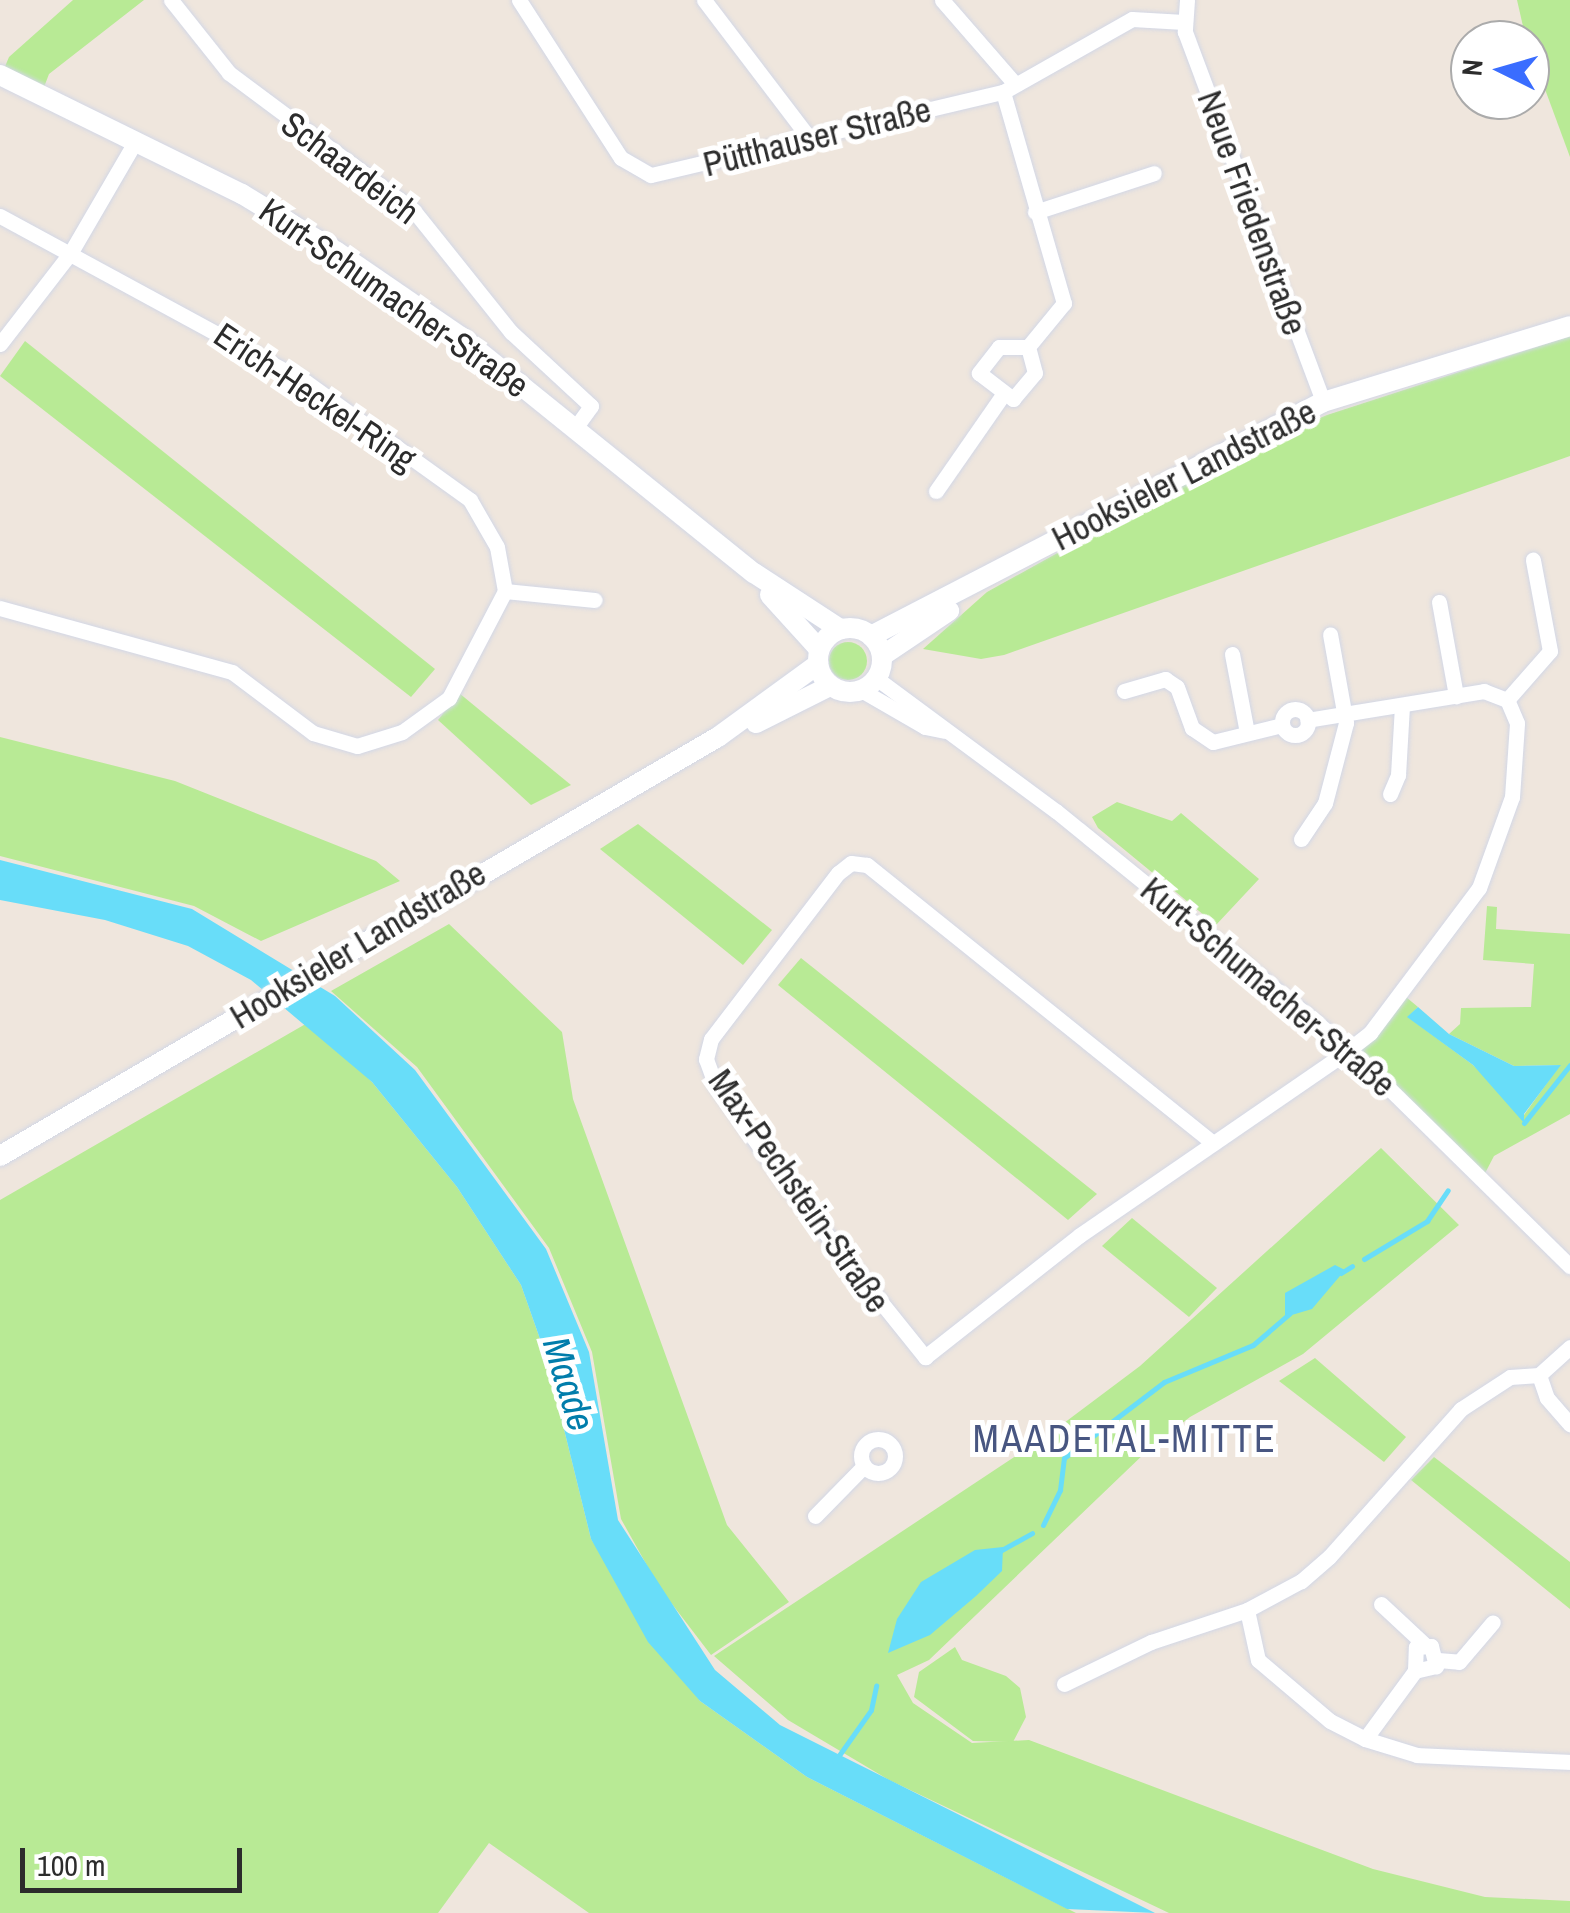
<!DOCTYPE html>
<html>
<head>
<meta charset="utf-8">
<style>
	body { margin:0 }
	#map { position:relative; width:1570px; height:1913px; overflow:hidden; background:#efe6dd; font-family:"Archivo Narrow",sans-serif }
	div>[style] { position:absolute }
	.green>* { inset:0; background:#b8ea95 }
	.round { border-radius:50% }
	.water>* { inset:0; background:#68ddf9 }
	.stream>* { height:5px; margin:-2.5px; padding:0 2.5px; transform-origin:2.5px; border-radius:2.5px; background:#68ddf9 }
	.roads { filter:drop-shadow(0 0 2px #d2d7e6) drop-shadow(0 0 2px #d2d7e6) }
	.minor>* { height:15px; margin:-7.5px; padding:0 7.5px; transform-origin:7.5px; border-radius:7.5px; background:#fff }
	.minor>.ring { margin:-7.5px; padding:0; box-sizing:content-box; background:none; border:15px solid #fff; border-radius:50% }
	.secondary>* { height:20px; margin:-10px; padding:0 10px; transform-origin:10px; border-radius:10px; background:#fff }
	.secondary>.ring { margin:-10px; padding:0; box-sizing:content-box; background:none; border:20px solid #fff; border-radius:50% }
	span { translate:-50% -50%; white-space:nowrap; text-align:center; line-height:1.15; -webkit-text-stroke:10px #fff; paint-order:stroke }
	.street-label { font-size:35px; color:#2c2c2c }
	.water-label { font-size:38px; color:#017dab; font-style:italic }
	.neighbourhood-label { font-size:38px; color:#485681; letter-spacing:2.5px }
	.north { position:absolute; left:1450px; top:20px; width:100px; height:100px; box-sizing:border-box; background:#fff; border:2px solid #ababab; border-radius:50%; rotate:275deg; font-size:28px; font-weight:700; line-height:40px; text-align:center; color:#2c2c2c }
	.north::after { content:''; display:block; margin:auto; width:35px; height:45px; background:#3a6dff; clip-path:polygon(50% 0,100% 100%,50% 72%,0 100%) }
	.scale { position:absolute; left:20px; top:1848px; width:222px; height:45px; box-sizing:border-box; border:5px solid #2c2c2c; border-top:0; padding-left:12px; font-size:30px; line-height:35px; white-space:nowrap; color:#2c2c2c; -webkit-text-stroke:8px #fff; paint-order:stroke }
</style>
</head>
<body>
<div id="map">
	<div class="green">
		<div style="clip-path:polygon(73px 0,144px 0,49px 74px,41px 95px,1px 76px,9px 57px)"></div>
		<div style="clip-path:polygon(1517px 0,1570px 0,1570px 157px,1525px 35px)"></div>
		<div style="clip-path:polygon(1570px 336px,1570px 456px,1004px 655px,981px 659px,923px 649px,987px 592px,1239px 452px,1327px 415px)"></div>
		<div style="clip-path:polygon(25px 341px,435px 669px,411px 697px,0 376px)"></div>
		<div class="round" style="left:829px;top:642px;width:38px;height:38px"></div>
		<div style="clip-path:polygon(459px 693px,571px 785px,531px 805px,438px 720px)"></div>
		<div style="clip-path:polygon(0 737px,175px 781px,376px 861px,400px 881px,261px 941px,194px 906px,0 856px)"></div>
		<div style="clip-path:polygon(1117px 802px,1172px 821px,1181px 813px,1259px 879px,1216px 925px,1098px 828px,1092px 817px)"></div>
		<div style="clip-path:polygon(638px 824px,772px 930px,743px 965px,600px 849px)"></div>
		<div style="clip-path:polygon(1487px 906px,1497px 907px,1496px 929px,1570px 934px,1570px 1114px,1494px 1156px,1482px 1179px,1349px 1049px,1400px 992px,1418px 1007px,1408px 1017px,1473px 1065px,1524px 1115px,1560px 1065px,1514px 1066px,1449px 1034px,1460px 1024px,1461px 1008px,1531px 1007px,1534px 964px,1483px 960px)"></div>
		<div style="clip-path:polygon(449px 924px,562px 1032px,573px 1099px,727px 1525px,789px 1602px,711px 1655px,659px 1587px,621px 1519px,592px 1352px,549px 1248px,417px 1067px,331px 991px)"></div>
		<div style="clip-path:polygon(801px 958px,1097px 1194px,1068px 1220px,778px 985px)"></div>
		<div style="clip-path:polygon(309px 1022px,372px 1082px,457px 1187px,521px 1285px,546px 1356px,591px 1539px,700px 1701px,807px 1777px,1076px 1913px,589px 1913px,489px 1843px,438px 1913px,0 1913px,0 1200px)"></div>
		<div style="clip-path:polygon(1381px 1148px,1459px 1225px,1303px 1354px,1190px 1417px,1147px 1451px,929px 1660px,897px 1675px,913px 1703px,972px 1743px,1029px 1740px,1373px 1869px,1485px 1897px,1570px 1901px,1570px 1913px,1169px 1913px,889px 1780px,788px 1720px,714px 1656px,1052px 1432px,1140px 1366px)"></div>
		<div style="clip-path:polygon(1132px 1218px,1217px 1288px,1189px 1317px,1102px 1246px)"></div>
		<div style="clip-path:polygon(1315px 1358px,1406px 1437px,1384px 1462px,1279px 1381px)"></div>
		<div style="clip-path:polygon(1434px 1457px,1570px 1562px,1570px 1609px,1411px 1480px)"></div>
		<div style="clip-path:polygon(955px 1647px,962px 1660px,1006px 1676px,1020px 1688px,1026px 1717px,1013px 1742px,973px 1741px,914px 1697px,919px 1672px)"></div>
	</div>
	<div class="water">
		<div style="clip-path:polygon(0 860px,192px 909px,335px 996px,415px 1070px,546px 1249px,589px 1352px,618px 1520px,715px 1670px,780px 1725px,1155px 1913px,1067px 1909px,807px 1777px,700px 1701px,648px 1642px,591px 1539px,546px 1356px,521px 1285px,457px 1187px,372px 1082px,251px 980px,188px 946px,105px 920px,0 900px)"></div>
		<div style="clip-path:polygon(1418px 1007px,1449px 1034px,1514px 1066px,1561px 1065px,1524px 1114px,1524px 1123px,1473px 1065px,1407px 1017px)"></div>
		<div style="clip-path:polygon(1335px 1265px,1345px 1270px,1312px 1309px,1285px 1317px,1285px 1293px)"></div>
		<div style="clip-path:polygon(1003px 1547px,1002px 1571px,976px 1596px,930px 1635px,888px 1653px,897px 1619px,921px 1582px,975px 1550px)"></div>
	</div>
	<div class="stream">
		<div style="left:1524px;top:1123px;width:74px;rotate:-51.6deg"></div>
		<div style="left:1364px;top:1259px;width:74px;rotate:-31.1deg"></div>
		<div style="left:1427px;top:1221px;width:37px;rotate:-56deg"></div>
		<div style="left:1341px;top:1273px;width:13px;rotate:-32deg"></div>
		<div style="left:1043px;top:1525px;width:39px;rotate:-64deg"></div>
		<div style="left:1060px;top:1490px;width:32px;rotate:-83deg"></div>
		<div style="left:1064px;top:1458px;width:126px;rotate:-37.2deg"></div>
		<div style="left:1164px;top:1382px;width:96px;rotate:-22.6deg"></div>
		<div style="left:1253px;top:1345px;width:48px;rotate:-40.7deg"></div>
		<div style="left:998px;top:1552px;width:39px;rotate:-29deg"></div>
		<div style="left:835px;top:1761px;width:62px;rotate:-54.8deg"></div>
		<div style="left:871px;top:1710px;width:25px;rotate:-78deg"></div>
	</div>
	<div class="roads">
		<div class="minor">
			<div style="left:171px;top:0;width:93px;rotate:51.5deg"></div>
			<div style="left:229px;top:73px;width:231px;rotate:36.7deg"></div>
			<div style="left:414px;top:211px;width:155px;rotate:51.3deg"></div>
			<div style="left:511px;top:332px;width:109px;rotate:42.8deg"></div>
			<div style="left:591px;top:406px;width:26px;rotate:126deg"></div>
			<div style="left:519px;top:0;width:188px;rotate:57.2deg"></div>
			<div style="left:621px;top:158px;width:34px;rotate:30deg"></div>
			<div style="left:651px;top:175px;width:362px;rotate:-13.3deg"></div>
			<div style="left:1003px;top:92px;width:148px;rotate:-29.5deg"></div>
			<div style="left:1132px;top:19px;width:52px;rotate:3.3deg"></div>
			<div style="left:704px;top:0;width:173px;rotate:52.7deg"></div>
			<div style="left:942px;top:0;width:111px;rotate:49deg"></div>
			<div style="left:1187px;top:0;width:32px;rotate:94deg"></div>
			<div style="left:1185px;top:32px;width:395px;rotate:69.5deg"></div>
			<div style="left:1003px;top:92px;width:220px;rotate:73.9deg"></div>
			<div style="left:1064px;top:303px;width:57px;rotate:129.3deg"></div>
			<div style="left:1028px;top:347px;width:29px;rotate:180deg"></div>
			<div style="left:999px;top:347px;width:33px;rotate:128deg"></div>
			<div style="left:979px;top:373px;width:43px;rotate:37.4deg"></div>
			<div style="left:1013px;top:399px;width:34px;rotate:-50deg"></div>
			<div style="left:1035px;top:373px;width:27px;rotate:-105deg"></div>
			<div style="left:1035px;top:212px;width:125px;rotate:-18.1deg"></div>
			<div style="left:0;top:216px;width:348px;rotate:28.5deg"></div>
			<div style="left:306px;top:382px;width:202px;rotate:35.7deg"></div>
			<div style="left:470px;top:500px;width:54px;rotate:60.1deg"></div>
			<div style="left:497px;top:547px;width:45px;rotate:79.7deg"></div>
			<div style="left:505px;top:591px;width:121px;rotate:117.6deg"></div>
			<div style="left:449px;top:698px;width:58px;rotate:144.1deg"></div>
			<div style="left:402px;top:732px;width:47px;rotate:162.7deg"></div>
			<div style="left:357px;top:746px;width:46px;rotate:-163.5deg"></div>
			<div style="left:313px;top:733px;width:101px;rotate:-143deg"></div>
			<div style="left:232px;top:672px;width:241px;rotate:-164.6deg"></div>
			<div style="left:0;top:344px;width:116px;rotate:-52.3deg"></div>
			<div style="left:71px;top:252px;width:127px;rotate:-59.8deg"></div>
			<div style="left:936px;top:491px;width:119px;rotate:-55.2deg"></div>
			<div style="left:505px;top:591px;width:90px;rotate:5.7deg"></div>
			<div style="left:1439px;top:602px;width:96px;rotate:79.7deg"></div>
			<div style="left:1232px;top:654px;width:80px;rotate:79.2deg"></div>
			<div style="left:876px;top:678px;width:224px;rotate:36.5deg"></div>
			<div style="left:1056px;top:811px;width:377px;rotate:39.1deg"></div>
			<div style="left:1349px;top:1049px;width:310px;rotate:44.5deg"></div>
			<div style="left:861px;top:690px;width:74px;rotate:30deg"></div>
			<div style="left:925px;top:727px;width:20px;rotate:11deg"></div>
			<div style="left:1124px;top:691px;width:43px;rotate:-16.3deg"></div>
			<div style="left:1165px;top:679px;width:14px;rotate:34deg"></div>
			<div style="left:1177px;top:687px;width:44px;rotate:69.9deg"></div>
			<div style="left:1192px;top:728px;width:25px;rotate:34deg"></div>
			<div style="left:1213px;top:742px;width:71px;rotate:-13.8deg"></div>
			<div style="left:1507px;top:700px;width:65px;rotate:-48.7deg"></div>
			<div style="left:1550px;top:651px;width:93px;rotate:-100.6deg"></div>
			<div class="ring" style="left:1282px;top:709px;width:11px;height:11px"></div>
			<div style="left:1390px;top:794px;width:21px;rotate:-67deg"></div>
			<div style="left:1398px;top:775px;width:70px;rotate:-86.7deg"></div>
			<div style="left:1301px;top:839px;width:43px;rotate:-56.3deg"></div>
			<div style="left:1325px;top:803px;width:83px;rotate:-75.3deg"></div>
			<div style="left:1346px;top:723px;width:90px;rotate:-100.2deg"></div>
			<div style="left:1213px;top:1143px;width:444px;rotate:-141.2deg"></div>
			<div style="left:867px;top:865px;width:16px;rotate:-173deg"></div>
			<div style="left:851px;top:863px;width:16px;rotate:142deg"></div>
			<div style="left:838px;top:873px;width:209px;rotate:127.4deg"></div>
			<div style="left:711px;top:1039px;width:21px;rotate:104deg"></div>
			<div style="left:706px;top:1059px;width:27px;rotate:70deg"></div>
			<div style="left:715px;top:1084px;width:129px;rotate:54.5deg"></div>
			<div style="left:790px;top:1189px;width:216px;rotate:51.2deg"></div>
			<div style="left:925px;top:1357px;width:197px;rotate:-38.2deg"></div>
			<div style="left:1080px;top:1235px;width:313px;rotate:-34.5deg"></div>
			<div style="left:1338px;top:1058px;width:41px;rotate:-38deg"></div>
			<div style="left:1370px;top:1033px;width:181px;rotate:-53.1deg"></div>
			<div style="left:1479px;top:888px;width:97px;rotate:-70.1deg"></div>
			<div style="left:1512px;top:797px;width:74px;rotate:-86.1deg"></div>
			<div style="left:1517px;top:723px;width:25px;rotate:-113deg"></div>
			<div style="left:1507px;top:700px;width:25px;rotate:-159deg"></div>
			<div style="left:1484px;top:691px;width:179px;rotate:170.7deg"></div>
			<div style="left:1570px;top:1347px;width:42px;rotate:137.9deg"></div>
			<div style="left:1539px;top:1375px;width:29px;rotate:176deg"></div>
			<div style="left:1510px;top:1377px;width:59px;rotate:146.9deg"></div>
			<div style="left:1461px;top:1409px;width:198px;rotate:131.7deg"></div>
			<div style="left:1329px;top:1557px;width:37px;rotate:139deg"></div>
			<div style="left:1301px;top:1581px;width:61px;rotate:151.8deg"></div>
			<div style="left:1247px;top:1610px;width:51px;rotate:77.6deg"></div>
			<div style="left:1258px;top:1660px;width:94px;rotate:40.3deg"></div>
			<div style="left:1330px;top:1721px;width:39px;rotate:27deg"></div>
			<div style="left:1365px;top:1739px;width:54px;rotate:17.1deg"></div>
			<div style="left:1417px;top:1755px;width:153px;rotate:2.6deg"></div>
			<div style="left:1539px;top:1375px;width:24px;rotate:71deg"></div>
			<div style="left:1547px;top:1398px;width:35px;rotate:49deg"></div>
			<div class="ring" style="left:861px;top:1439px;width:19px;height:19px"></div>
			<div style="left:815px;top:1516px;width:70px;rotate:-45.6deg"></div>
			<div style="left:1381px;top:1604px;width:59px;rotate:42.9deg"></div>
			<div style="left:1438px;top:1660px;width:21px;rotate:5deg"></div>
			<div style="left:1459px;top:1662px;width:52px;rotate:-49.6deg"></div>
			<div style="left:1064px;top:1684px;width:97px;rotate:-25.8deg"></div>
			<div style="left:1151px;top:1642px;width:101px;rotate:-18.4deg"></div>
			<div style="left:1365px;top:1739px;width:84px;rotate:-53.7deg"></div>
			<div style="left:1415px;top:1671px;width:24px;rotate:-88deg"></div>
			<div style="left:1416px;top:1647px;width:15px;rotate:-4deg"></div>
			<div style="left:1431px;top:1646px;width:21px;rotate:76deg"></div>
			<div style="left:1436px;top:1666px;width:22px;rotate:167deg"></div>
		</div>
		<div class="secondary">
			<div style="left:0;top:75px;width:270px;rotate:26.2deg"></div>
			<div style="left:242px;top:194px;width:111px;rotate:31.4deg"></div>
			<div style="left:337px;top:252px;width:150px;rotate:34.4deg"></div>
			<div style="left:461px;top:337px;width:376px;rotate:38.9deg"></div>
			<div style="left:754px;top:573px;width:103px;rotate:33.1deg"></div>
			<div style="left:770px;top:595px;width:73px;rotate:47.8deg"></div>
			<div class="ring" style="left:818px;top:628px;width:44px;height:44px"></div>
			<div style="left:871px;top:636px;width:509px;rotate:-27.37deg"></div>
			<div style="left:1323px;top:402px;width:258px;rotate:-17.1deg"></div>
			<div style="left:882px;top:656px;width:81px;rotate:-33.9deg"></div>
			<div style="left:756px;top:723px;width:83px;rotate:-26.6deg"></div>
			<div style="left:0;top:1156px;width:831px;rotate:-30.27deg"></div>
			<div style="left:718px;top:737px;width:124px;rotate:-36.1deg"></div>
		</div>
	</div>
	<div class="street-label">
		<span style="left:817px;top:137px;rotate:-14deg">Pütthauser Straße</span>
		<span style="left:350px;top:168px;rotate:37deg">Schaardeich</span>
		<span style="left:1252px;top:213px;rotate:70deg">Neue Friedenstraße</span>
		<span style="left:394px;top:298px;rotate:35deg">Kurt-Schumacher-Straße</span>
		<span style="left:315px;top:397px;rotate:34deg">Erich-Heckel-Ring</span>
		<span style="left:1184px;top:475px;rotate:-27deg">Hooksieler Landstraße</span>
		<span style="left:358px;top:945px;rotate:-31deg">Hooksieler Landstraße</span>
		<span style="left:1268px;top:987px;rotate:40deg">Kurt-Schumacher-Straße</span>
		<span style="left:799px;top:1191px;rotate:55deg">Max-Pechstein-Straße</span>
	</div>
	<div class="water-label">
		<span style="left:569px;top:1384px;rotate:73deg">Maade</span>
	</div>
	<div class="neighbourhood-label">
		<span style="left:1125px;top:1439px">MAADETAL-MITTE</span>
	</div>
	<div class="north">N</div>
	<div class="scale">100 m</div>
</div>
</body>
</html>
